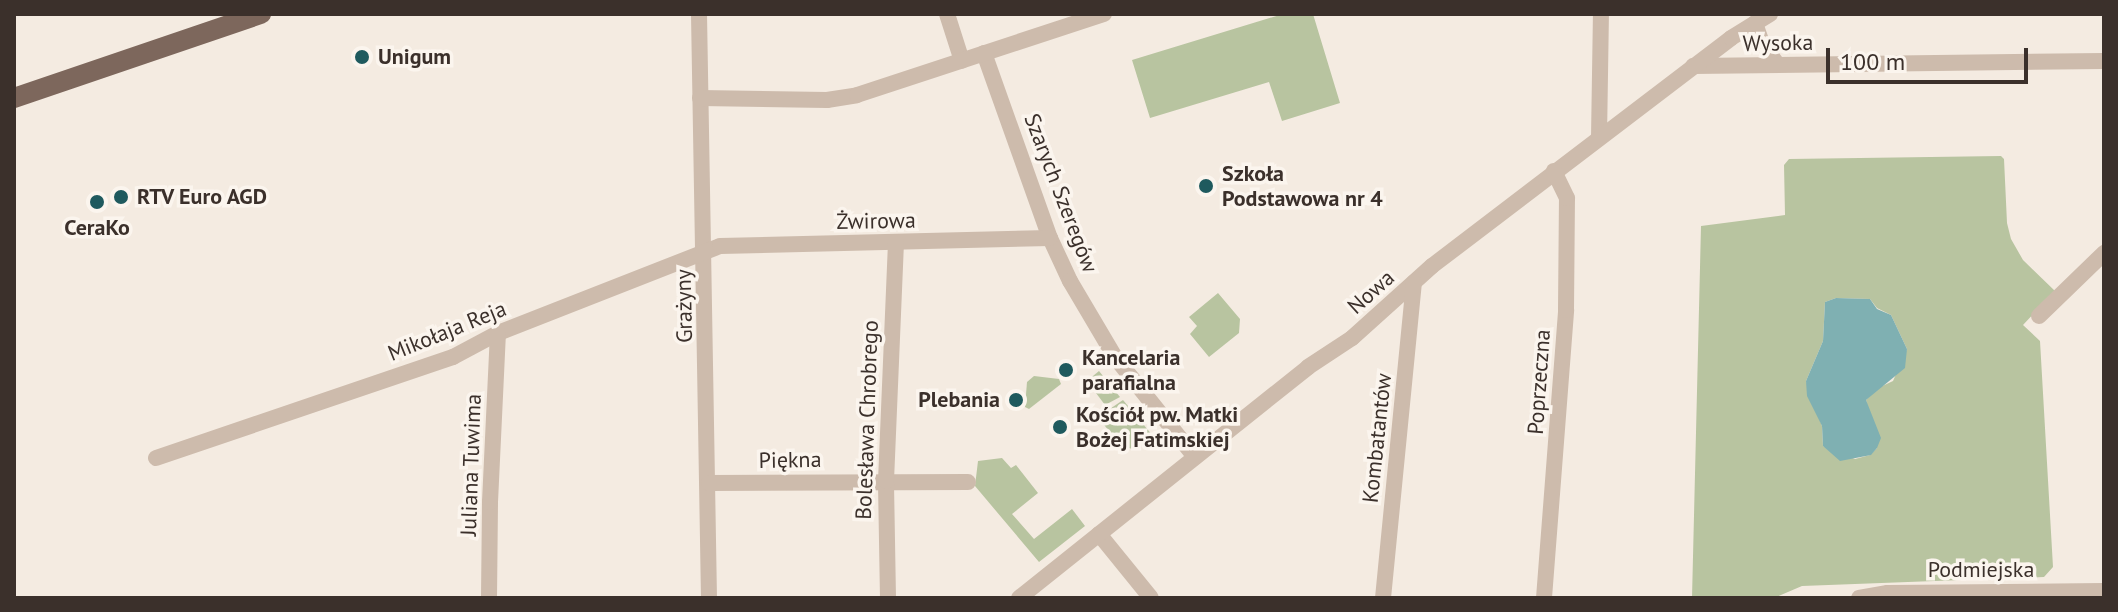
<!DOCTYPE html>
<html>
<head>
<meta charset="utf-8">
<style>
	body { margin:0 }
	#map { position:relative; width:2118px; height:612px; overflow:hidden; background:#f4ebe1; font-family:"PT Sans",sans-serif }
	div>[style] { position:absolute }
	.green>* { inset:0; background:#b8c4a0 }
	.water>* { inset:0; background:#7fb0b2 }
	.minor>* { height:16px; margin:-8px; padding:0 8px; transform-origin:8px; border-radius:8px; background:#cdbbac }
	.major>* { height:20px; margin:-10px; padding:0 10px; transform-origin:10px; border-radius:10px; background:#7d675c }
	.dots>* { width:22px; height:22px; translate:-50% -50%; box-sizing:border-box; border:4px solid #fbf5ee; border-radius:50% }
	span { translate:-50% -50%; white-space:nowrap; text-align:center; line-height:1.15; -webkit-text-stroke:7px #fbf5ee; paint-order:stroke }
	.street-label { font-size:22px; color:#3b302b }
	.poi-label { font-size:22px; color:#3b302b; font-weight:700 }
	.left { translate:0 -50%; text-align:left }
	.right { translate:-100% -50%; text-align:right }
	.frame { position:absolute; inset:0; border:16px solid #3b302b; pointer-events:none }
	.scale { position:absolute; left:1826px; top:48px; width:202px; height:36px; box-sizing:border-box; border:4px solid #3b302b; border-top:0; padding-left:10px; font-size:24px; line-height:28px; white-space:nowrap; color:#3b302b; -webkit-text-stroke:6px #fbf5ee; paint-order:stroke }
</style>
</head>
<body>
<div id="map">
	<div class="green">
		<div style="clip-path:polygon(1283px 14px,1313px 14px,1340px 103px,1282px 121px,1269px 82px,1150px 118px,1132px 60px)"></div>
		<div style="clip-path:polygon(evenodd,2001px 156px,2004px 159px,2007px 223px,2011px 239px,2023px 260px,2055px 291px,2023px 325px,2040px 341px,2053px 567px,2044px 577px,1802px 586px,1774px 598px,1692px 598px,1701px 226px,1785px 215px,1784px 165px,1789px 159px,2001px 156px,1836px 298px,1870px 299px,1877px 308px,1891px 315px,1907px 349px,1893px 381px,1876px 389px,1866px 400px,1877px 448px,1870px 455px,1855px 459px,1823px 446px,1822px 426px,1806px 381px,1823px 341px,1825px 302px,1836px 298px)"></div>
		<div style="clip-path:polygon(1218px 293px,1240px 319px,1239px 333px,1209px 357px,1190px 334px,1197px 326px,1189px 317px)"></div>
		<div style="clip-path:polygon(1099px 371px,1120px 397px,1105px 405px,1087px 381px)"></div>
		<div style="clip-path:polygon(1034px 376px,1059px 379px,1061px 384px,1029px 409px,1025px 407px,1027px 382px)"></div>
		<div style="clip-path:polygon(1123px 400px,1153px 436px,1132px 449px,1119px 444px,1098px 417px)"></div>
		<div style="clip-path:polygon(1002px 458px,1011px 468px,1016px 465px,1038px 493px,1012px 514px,1034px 539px,1072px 509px,1085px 526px,1039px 562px,975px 486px,978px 461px)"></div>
	</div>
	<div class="water">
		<div style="clip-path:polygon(1836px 298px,1870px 299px,1877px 309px,1891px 315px,1907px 349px,1905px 368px,1866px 400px,1881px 438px,1877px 448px,1871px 455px,1840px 461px,1823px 446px,1822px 426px,1807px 396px,1806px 381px,1823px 341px,1825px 302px)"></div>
	</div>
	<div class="minor">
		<div style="left:699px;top:14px;width:584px;rotate:89.02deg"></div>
		<div style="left:947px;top:14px;width:49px;rotate:72.3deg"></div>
		<div style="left:1755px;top:23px;width:21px;rotate:71deg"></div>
		<div style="left:1762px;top:43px;width:27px;rotate:54deg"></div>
		<div style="left:984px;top:53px;width:196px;rotate:70.4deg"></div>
		<div style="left:1050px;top:238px;width:47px;rotate:65.1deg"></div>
		<div style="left:1070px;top:281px;width:88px;rotate:59.4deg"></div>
		<div style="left:1115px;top:357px;width:128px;rotate:51.3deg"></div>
		<div style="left:1693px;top:66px;width:411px;rotate:-0.7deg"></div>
		<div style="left:700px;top:98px;width:127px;rotate:0.9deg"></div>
		<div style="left:827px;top:100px;width:30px;rotate:-9deg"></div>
		<div style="left:857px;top:95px;width:260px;rotate:-18.2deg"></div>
		<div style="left:1599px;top:138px;width:124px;rotate:-89.1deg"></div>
		<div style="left:2039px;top:316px;width:91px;rotate:-44.1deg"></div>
		<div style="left:156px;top:458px;width:314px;rotate:-18.8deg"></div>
		<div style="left:453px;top:357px;width:51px;rotate:-28.1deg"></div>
		<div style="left:498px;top:333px;width:238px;rotate:-21.4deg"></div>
		<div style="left:720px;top:246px;width:330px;rotate:-1.4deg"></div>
		<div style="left:709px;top:483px;width:259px;rotate:-0.2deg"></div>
		<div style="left:1099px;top:534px;width:82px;rotate:50.9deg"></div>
		<div style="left:489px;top:598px;width:96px;rotate:-89.4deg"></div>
		<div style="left:490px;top:502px;width:169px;rotate:-87.3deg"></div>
		<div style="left:888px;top:598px;width:117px;rotate:-91deg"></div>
		<div style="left:886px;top:481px;width:239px;rotate:-87.6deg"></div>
		<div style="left:1019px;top:598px;width:370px;rotate:-38.6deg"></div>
		<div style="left:1308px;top:367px;width:53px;rotate:-33.4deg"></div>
		<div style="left:1352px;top:338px;width:108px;rotate:-42deg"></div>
		<div style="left:1432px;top:266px;width:376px;rotate:-37.3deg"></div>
		<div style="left:1731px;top:38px;width:46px;rotate:-31.6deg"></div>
		<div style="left:1383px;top:598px;width:317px;rotate:-84.4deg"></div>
		<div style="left:1544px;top:598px;width:289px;rotate:-85.6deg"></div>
		<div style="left:1566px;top:310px;width:112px;rotate:-89.5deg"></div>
		<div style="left:1567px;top:198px;width:30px;rotate:-116deg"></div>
		<div style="left:1859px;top:598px;width:29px;rotate:-10deg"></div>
		<div style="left:1888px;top:593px;width:216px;rotate:-0.5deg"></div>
	</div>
	<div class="major">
		<div style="left:14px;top:98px;width:261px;rotate:-18.8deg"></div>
	</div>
	<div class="dots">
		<div style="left:362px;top:57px;background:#1f5a5e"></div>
		<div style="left:1206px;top:186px;background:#1f5a5e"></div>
		<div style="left:121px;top:197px;background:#1f5a5e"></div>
		<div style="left:97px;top:202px;background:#1f5a5e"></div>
		<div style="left:1066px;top:370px;background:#1f5a5e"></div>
		<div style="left:1016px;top:400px;background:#1f5a5e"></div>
		<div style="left:1060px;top:427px;background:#1f5a5e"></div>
	</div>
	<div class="street-label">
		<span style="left:1778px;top:43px;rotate:-1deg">Wysoka</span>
		<span style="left:1061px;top:193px;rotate:69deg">Szarych Szeregów</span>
		<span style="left:876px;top:221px;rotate:-1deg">Żwirowa</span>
		<span style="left:1371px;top:292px;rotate:-42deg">Nowa</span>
		<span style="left:684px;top:306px;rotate:-91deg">Grażyny</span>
		<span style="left:447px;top:331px;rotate:-22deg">Mikołaja Reja</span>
		<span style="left:1539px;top:382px;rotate:-86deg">Poprzeczna</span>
		<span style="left:867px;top:420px;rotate:-88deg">Bolesława Chrobrego</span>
		<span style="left:1377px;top:438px;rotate:-84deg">Kombatantów</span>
		<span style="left:790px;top:460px;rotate:-1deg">Piękna</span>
		<span style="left:471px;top:465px;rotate:-88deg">Juliana Tuwima</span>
		<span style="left:1981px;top:570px">Podmiejska</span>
	</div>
	<div class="poi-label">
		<span class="left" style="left:378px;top:57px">Unigum</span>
		<span class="left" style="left:1222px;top:186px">Szkoła<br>Podstawowa nr 4</span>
		<span class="left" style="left:137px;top:197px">RTV Euro AGD</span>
		<span style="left:97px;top:228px">CeraKo</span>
		<span class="left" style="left:1082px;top:370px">Kancelaria<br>parafialna</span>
		<span class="right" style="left:1000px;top:400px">Plebania</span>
		<span class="left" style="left:1076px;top:427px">Kościół pw. Matki<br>Bożej Fatimskiej</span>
	</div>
	<div class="frame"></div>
	<div class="scale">100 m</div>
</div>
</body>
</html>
